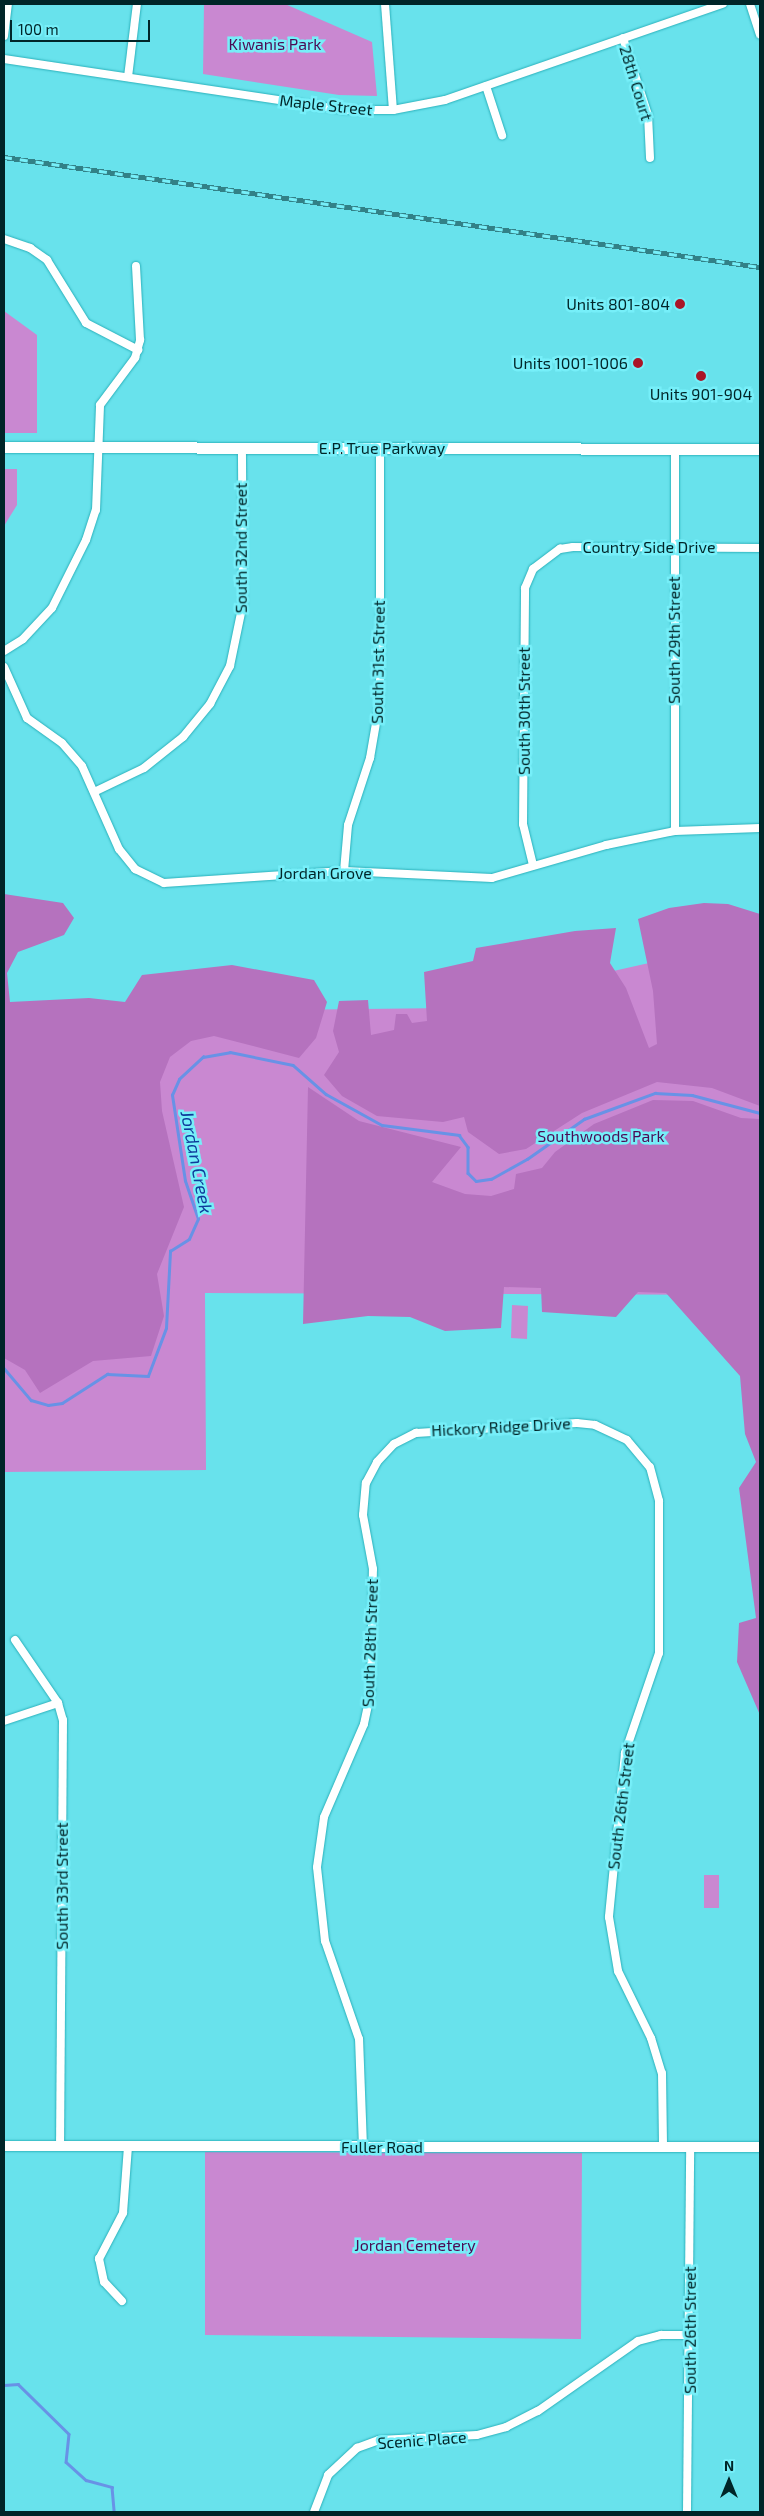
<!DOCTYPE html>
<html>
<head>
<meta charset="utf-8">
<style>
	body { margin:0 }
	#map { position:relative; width:764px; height:2516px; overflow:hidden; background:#68e2ec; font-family:"Exo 2",sans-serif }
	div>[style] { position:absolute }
	.green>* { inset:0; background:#c988d1 }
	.forest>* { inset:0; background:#b572be }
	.stream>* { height:2.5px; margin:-1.25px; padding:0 1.25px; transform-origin:1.25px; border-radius:1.25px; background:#6892e6 }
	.roads { filter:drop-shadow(0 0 1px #2bb1bb) drop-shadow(0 0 1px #2bb1bb) }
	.minor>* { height:8px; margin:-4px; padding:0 4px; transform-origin:4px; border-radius:4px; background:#fff }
	.tertiary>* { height:10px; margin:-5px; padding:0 5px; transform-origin:5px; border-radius:5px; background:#fff }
	.secondary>* { height:11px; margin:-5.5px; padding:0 5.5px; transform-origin:5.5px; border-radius:5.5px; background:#fff }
	.rail>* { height:4.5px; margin-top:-2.25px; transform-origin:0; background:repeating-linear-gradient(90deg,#76eff9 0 8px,#328187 0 16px); box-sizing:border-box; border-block:1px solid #328187 }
	.dots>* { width:14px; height:14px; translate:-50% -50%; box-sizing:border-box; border:2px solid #76eff9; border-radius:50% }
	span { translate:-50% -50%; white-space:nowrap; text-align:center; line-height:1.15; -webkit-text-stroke:5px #76eff9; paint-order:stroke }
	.park-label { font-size:16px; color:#4c0b54 }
	.street-label { font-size:16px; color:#002528 }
	.poi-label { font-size:16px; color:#002528 }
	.right { translate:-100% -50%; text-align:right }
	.water-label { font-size:18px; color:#0f3a9a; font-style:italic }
	.frame { position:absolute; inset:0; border:5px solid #002528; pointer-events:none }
	.north { position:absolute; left:704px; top:2456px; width:50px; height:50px; -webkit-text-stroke:4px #76eff9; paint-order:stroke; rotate:0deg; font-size:14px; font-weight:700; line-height:20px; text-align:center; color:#002528 }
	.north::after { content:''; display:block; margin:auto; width:18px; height:22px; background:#002528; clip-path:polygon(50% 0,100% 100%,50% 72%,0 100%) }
	.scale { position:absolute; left:10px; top:20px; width:140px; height:22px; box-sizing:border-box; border:2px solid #002528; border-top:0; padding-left:6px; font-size:15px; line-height:18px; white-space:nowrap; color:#002528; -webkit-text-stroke:4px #76eff9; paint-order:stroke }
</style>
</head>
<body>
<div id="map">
	<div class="green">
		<div style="clip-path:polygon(204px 4px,285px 4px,372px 42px,377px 96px,339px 95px,203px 74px)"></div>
		<div style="clip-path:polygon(4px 311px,37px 335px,37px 433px,4px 433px)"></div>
		<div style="clip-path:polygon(4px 469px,17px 469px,17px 505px,4px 526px)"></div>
		<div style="clip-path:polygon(760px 938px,760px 1295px,205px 1293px,206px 1470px,4px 1472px,4px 1013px,449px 1008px)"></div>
		<div style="clip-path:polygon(512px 1305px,528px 1306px,527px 1339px,511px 1338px)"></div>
		<div style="clip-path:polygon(704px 1875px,719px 1875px,719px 1908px,704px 1908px)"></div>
		<div style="clip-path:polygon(205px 2152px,582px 2153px,581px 2339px,205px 2335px)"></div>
	</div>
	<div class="forest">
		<div style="clip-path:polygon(4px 894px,63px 903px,74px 918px,64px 935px,18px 952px,7px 973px,10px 1002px,89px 998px,125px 1002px,142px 975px,232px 965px,314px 980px,327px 1002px,316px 1038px,299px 1058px,214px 1036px,191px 1041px,170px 1057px,160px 1082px,162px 1111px,184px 1207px,157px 1274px,164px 1316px,151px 1356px,93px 1361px,40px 1393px,25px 1370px,4px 1358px)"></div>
		<div style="clip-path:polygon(704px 903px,728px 904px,760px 914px,760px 1106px,712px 1088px,657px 1082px,582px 1113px,526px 1149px,499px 1154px,468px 1132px,464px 1117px,443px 1122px,377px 1116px,342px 1096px,324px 1075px,339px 1052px,333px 1031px,339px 1001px,368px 1000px,371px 1035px,394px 1030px,396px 1014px,407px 1014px,412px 1023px,427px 1021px,424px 972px,473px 961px,476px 948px,575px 931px,616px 928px,610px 963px,626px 988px,649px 1048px,657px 1044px,653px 991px,638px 919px,669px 908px)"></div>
		<div style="clip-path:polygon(308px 1087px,359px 1121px,461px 1147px,432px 1182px,465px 1194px,491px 1196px,514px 1189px,516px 1174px,542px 1168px,555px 1152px,594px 1124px,653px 1100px,693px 1101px,741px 1118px,760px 1119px,760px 1715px,737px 1662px,739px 1623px,756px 1618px,739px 1488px,756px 1462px,745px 1434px,740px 1376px,666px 1293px,638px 1292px,616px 1317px,542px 1312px,541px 1288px,504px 1287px,501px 1328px,445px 1331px,410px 1317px,368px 1316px,303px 1324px)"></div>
	</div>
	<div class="stream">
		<div style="left:4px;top:1368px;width:42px;rotate:49.8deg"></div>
		<div style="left:31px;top:1400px;width:18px;rotate:16deg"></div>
		<div style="left:48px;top:1405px;width:14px;rotate:-8deg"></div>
		<div style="left:62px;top:1403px;width:54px;rotate:-32.8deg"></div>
		<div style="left:107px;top:1374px;width:41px;rotate:2.8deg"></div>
		<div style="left:148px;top:1376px;width:51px;rotate:-69.4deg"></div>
		<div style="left:166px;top:1328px;width:77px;rotate:-87deg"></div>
		<div style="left:170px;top:1251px;width:22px;rotate:-32deg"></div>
		<div style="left:189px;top:1239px;width:22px;rotate:-66deg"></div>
		<div style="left:198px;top:1219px;width:40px;rotate:-108.9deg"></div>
		<div style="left:185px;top:1181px;width:87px;rotate:-98.6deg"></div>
		<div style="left:172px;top:1095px;width:17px;rotate:-66deg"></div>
		<div style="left:179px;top:1079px;width:33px;rotate:-43deg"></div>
		<div style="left:203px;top:1057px;width:27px;rotate:-10deg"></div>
		<div style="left:230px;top:1052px;width:64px;rotate:11.7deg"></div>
		<div style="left:293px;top:1065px;width:44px;rotate:41.3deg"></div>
		<div style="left:326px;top:1094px;width:64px;rotate:29deg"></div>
		<div style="left:382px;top:1125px;width:78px;rotate:7.4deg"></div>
		<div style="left:459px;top:1135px;width:15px;rotate:53deg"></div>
		<div style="left:468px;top:1147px;width:26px;rotate:90deg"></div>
		<div style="left:468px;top:1173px;width:11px;rotate:45deg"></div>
		<div style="left:476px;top:1181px;width:15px;rotate:-8deg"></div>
		<div style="left:491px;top:1179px;width:41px;rotate:-29.1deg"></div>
		<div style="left:527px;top:1159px;width:70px;rotate:-35.1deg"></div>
		<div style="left:584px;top:1119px;width:76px;rotate:-20.1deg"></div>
		<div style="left:655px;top:1093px;width:37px;rotate:3deg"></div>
		<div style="left:692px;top:1095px;width:70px;rotate:14.8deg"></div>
		<div style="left:4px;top:2385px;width:14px;rotate:-4deg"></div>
		<div style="left:18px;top:2384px;width:71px;rotate:44.4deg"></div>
		<div style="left:69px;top:2434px;width:28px;rotate:96deg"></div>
		<div style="left:66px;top:2462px;width:27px;rotate:42deg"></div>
		<div style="left:86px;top:2480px;width:27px;rotate:15deg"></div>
		<div style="left:112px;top:2487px;width:25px;rotate:85deg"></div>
	</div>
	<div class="roads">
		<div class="minor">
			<div style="left:385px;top:4px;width:106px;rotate:85.7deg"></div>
			<div style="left:750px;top:4px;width:32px;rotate:72deg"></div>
			<div style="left:4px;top:36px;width:32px;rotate:-83deg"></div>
			<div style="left:623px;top:38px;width:81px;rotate:72deg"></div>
			<div style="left:648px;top:115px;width:43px;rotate:87.3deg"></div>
			<div style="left:4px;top:59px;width:346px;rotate:8.5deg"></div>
			<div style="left:346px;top:110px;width:47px"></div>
			<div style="left:393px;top:110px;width:53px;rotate:-10.9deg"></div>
			<div style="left:445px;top:100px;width:294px;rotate:-19.1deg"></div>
			<div style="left:128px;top:77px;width:74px;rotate:-83deg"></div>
			<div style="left:486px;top:86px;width:52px;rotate:71.9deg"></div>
			<div style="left:4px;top:239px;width:28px;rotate:19deg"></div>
			<div style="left:30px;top:248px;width:21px;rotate:35deg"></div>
			<div style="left:47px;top:260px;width:74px;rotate:58.2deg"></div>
			<div style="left:86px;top:323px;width:59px;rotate:27.4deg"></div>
			<div style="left:4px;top:651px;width:22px;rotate:-32deg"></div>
			<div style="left:23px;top:639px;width:42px;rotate:-46.9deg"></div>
			<div style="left:52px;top:608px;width:76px;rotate:-63.4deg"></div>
			<div style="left:86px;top:540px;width:32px;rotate:-72deg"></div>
			<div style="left:96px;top:510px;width:105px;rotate:-87.8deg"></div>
			<div style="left:100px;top:405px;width:59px;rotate:-53.3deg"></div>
			<div style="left:135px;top:358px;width:19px;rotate:-74deg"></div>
			<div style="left:140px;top:340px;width:74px;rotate:-93.1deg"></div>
			<div style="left:4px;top:667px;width:56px;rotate:65.7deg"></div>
			<div style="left:27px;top:718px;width:43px;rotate:35.5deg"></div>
			<div style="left:62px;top:743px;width:30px;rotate:49deg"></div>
			<div style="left:82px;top:766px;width:91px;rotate:66deg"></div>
			<div style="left:119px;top:849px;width:26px;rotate:51deg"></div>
			<div style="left:135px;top:869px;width:32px;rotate:26deg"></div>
			<div style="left:164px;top:883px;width:180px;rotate:-3.8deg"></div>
			<div style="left:344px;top:871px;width:148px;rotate:2.7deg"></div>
			<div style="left:492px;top:878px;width:119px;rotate:-16.1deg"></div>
			<div style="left:606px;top:845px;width:70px;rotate:-11.5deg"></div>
			<div style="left:675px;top:831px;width:85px;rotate:-2deg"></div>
			<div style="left:94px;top:792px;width:55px;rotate:-25.6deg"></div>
			<div style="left:144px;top:768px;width:50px;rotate:-38.5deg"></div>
			<div style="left:183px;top:737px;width:43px;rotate:-50.7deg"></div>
			<div style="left:210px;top:704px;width:43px;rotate:-62.2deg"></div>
			<div style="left:230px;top:666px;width:64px;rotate:-78.3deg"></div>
			<div style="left:243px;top:603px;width:155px;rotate:-90.4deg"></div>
			<div style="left:675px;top:831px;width:382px;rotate:-90deg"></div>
			<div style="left:533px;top:865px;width:42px;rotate:-103.7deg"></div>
			<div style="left:523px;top:824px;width:236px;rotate:-89.5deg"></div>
			<div style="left:525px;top:588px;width:21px;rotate:-67deg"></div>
			<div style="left:533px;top:569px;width:34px;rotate:-37deg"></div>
			<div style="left:560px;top:549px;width:13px;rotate:-9deg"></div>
			<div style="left:573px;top:547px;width:187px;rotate:0.3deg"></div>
			<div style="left:344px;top:871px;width:46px;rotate:-85deg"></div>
			<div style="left:348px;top:825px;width:71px;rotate:-71.8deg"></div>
			<div style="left:370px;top:758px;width:59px;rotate:-80.2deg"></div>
			<div style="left:380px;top:700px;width:252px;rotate:-90deg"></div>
			<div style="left:15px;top:1640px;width:76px;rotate:55.7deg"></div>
			<div style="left:58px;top:1703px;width:18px;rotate:74deg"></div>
			<div style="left:63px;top:1720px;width:426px;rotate:90.4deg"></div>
			<div style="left:4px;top:1721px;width:57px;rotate:-18.4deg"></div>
			<div style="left:363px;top:2147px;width:108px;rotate:-92.1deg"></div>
			<div style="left:359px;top:2039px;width:104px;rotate:-109.1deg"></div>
			<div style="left:325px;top:1941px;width:74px;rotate:-96.2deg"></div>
			<div style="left:317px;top:1867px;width:50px;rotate:-82deg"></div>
			<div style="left:324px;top:1817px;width:101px;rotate:-66.7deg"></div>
			<div style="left:364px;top:1724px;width:33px;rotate:-78deg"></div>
			<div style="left:371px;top:1692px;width:123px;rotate:-89.1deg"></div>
			<div style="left:373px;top:1569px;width:55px;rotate:-100.5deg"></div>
			<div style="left:363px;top:1515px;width:32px;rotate:-85deg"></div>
			<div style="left:366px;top:1483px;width:24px;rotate:-62deg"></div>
			<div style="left:377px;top:1462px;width:25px;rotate:-47deg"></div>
			<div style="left:394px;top:1444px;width:25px;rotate:-27deg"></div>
			<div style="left:416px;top:1433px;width:161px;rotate:-3.6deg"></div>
			<div style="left:577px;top:1423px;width:18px;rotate:6deg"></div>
			<div style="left:595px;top:1425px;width:35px;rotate:25deg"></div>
			<div style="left:627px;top:1440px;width:35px;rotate:50deg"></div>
			<div style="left:650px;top:1467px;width:35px;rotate:75deg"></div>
			<div style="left:659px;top:1501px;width:152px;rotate:90deg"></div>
			<div style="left:659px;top:1653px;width:106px;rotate:108.8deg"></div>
			<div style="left:625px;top:1753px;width:165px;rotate:95.6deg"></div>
			<div style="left:609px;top:1917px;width:55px;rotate:80.5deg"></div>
			<div style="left:618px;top:1971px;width:75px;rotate:63.8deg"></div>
			<div style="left:651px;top:2038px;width:37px;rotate:73deg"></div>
			<div style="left:662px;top:2073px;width:74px;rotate:89.2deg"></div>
			<div style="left:122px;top:2301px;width:26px;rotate:-133deg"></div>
			<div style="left:104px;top:2282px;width:24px;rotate:-102deg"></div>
			<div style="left:99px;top:2259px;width:52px;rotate:-62.4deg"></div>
			<div style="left:123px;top:2213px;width:66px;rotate:-85.7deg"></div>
			<div style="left:314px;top:2512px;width:40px;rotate:-69deg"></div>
			<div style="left:328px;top:2475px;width:40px;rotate:-43deg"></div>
			<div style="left:357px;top:2448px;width:23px;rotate:-20deg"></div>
			<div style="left:379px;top:2440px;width:98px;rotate:-2.9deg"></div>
			<div style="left:477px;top:2435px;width:30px;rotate:-15deg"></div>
			<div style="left:506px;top:2427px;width:36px;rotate:-27deg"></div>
			<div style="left:538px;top:2411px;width:122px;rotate:-35deg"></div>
			<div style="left:638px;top:2341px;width:24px;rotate:-15deg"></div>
			<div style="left:661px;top:2335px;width:29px"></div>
			<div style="left:687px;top:2512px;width:365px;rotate:-89.5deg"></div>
		</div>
		<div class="tertiary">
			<div style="left:4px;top:2146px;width:756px;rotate:0.08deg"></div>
		</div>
		<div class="secondary">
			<div style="left:4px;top:447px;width:756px;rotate:0.15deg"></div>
		</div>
	</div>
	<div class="rail">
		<div style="left:4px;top:157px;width:764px;rotate:8.28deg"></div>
	</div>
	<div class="dots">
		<div style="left:680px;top:304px;background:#aa1527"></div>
		<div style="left:638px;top:363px;background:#aa1527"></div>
		<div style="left:701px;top:376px;background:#aa1527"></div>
	</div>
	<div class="park-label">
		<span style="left:275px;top:44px">Kiwanis Park</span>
		<span style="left:601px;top:1136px">Southwoods Park</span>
		<span style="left:415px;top:2245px">Jordan Cemetery</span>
	</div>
	<div class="street-label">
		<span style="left:636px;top:83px;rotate:73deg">28th Court</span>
		<span style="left:326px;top:105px;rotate:6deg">Maple Street</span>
		<span style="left:382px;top:448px">E.P. True Parkway</span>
		<span style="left:649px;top:547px">Country Side Drive</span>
		<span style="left:241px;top:548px;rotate:-90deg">South 32nd Street</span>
		<span style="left:674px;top:640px;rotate:-90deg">South 29th Street</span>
		<span style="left:378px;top:662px;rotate:-89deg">South 31st Street</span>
		<span style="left:524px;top:711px;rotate:-90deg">South 30th Street</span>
		<span style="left:325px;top:873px">Jordan Grove</span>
		<span style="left:501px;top:1427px;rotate:-3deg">Hickory Ridge Drive</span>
		<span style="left:370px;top:1643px;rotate:-88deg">South 28th Street</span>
		<span style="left:621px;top:1806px;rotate:-83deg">South 26th Street</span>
		<span style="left:62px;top:1886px;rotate:-90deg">South 33rd Street</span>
		<span style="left:382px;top:2147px">Fuller Road</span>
		<span style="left:690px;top:2330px;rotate:-90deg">South 26th Street</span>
		<span style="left:422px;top:2440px;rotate:-4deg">Scenic Place</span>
	</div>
	<div class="poi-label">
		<span class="right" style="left:670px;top:304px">Units 801-804</span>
		<span class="right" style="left:628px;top:363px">Units 1001-1006</span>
		<span style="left:701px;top:394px">Units 901-904</span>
	</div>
	<div class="water-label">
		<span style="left:197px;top:1162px;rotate:79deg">Jordan Creek</span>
	</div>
	<div class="frame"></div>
	<div class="north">N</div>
	<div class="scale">100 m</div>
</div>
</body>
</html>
